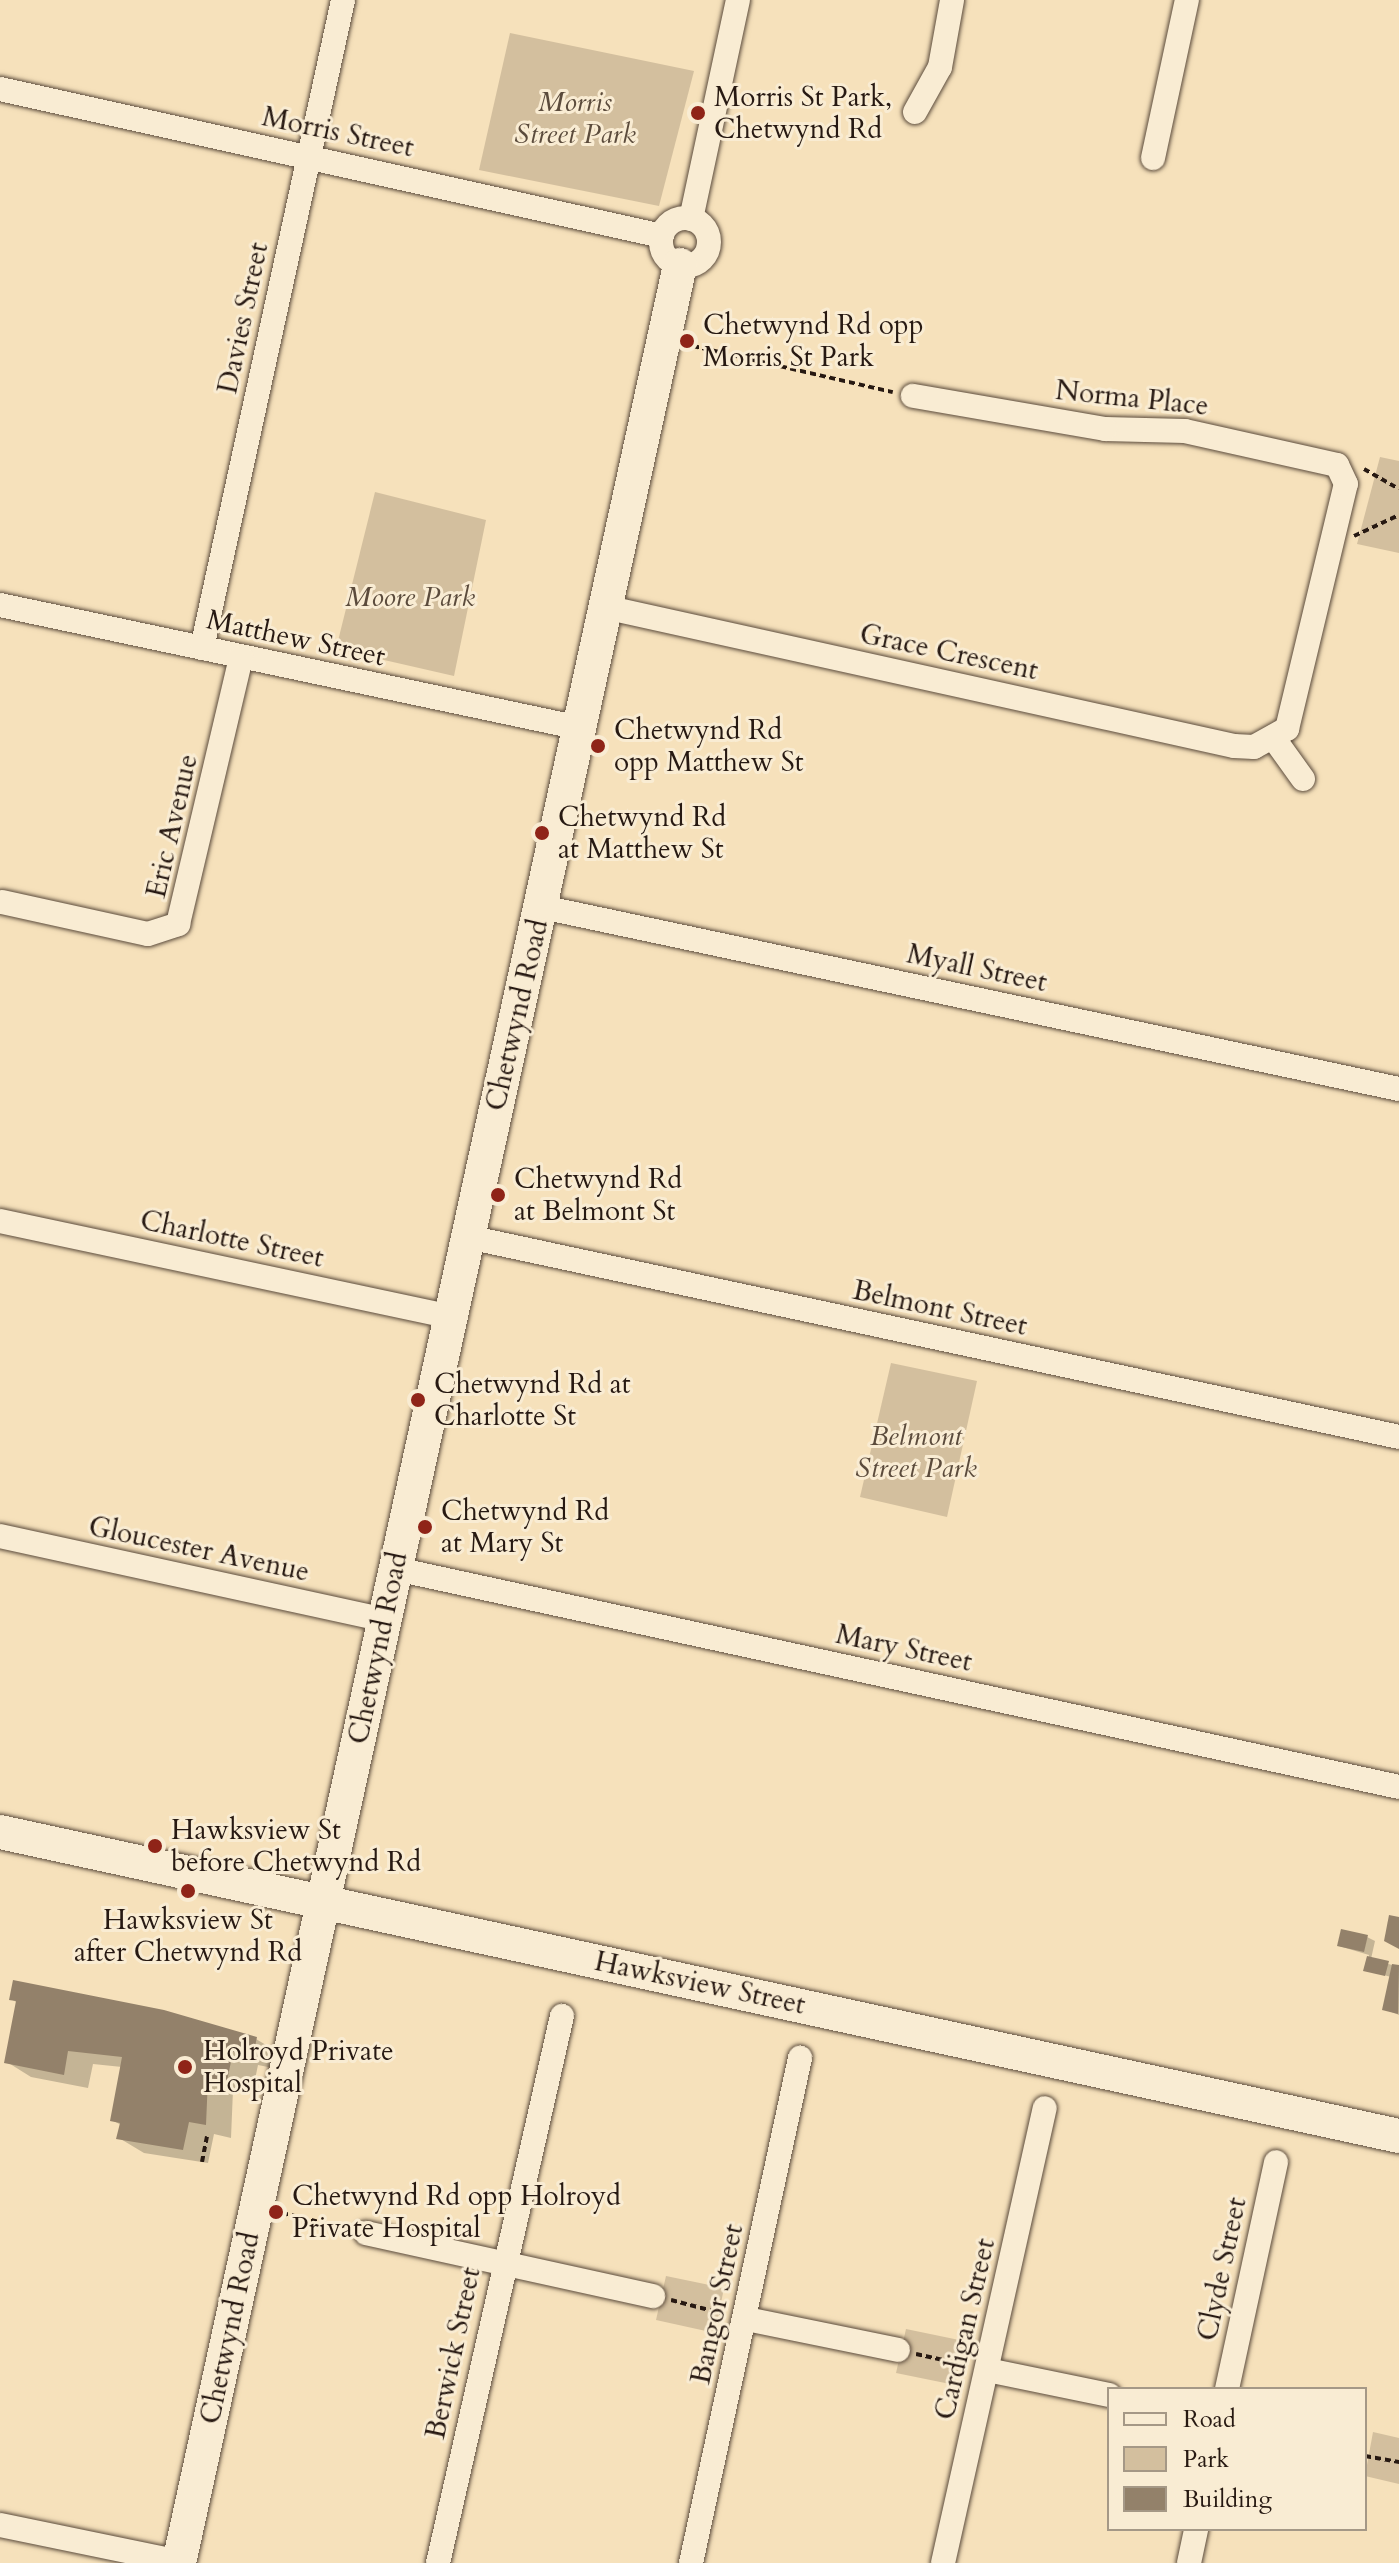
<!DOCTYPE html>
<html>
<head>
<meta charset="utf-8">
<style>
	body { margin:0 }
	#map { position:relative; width:1399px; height:2563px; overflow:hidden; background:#f6e1bb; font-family:Cardo,serif }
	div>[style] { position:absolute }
	.green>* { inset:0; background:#d3bf9e }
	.shadow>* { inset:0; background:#0003 }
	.building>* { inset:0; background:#93816a }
	.path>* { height:4px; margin-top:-2px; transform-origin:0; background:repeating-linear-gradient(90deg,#271912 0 6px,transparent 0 10px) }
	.roads { filter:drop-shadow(0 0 2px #5b4b3c) drop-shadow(0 0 2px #5b4b3c) }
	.street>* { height:24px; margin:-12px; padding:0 12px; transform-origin:12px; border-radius:12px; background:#f9ecd3 }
	.street>.ring { margin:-12px; padding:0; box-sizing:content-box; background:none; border:24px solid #f9ecd3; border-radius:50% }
	.secondary>* { height:34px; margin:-17px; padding:0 17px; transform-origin:17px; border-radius:17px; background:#f9ecd3 }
	.dots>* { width:22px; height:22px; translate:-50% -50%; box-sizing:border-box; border:4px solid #f9ecd3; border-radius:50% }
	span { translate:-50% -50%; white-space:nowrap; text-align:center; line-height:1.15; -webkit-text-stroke:6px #f9ecd3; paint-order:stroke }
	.poi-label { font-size:28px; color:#271912 }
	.left { translate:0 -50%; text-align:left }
	.park-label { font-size:28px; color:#5b4b3c; font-style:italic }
	.street-label { font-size:28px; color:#271912 }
	.legend { position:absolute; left:1107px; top:2387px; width:260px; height:144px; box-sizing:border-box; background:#f9ecd3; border:2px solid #a59886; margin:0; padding:10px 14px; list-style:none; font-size:24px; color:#271912 }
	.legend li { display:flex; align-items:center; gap:16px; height:40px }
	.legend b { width:40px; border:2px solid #a59886 }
</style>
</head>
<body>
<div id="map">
	<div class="green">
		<div style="clip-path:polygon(510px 33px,694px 71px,659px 206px,479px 170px)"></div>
		<div style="clip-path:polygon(1380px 457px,1399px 461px,1399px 553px,1357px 544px)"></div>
		<div style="clip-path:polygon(375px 492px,486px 520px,454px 676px,336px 649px)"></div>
		<div style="clip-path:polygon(891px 1363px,977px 1381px,947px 1517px,860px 1497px)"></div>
		<div style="clip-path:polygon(666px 2276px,724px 2288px,715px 2333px,656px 2320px)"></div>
		<div style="clip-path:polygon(906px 2329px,964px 2341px,955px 2385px,896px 2373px)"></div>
		<div style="clip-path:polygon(1373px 2432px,1399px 2438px,1399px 2484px,1365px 2476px)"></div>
	</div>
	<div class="shadow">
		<div style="clip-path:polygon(1367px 1937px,1375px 1941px,1371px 1959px,1399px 1967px,1399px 2015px,1384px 2009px,1391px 1977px,1366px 1970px,1369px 1955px,1339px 1946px)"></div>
		<div style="clip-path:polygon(11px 1999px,256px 2039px,281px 2054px,278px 2069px,258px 2065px,252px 2094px,233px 2090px,231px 2138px,214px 2134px,208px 2163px,144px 2153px,119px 2138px,121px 2125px,112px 2120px,122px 2067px,93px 2064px,88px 2088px,31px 2077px,7px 2062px,18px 2003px)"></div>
	</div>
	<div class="building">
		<div style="clip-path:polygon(1389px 1915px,1399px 1917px,1399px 1949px,1384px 1941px)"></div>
		<div style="clip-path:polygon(1341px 1929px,1368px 1935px,1364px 1952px,1337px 1946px)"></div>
		<div style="clip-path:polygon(1367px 1956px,1389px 1961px,1385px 1976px,1363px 1971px)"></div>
		<div style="clip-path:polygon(1392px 1964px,1399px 1965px,1398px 2014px,1382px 2010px)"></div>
		<div style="clip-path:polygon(13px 1980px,164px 2010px,257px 2037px,253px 2056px,233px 2052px,227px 2081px,208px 2078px,206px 2125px,189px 2122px,183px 2150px,116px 2139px,120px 2123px,110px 2121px,122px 2057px,68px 2051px,64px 2075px,4px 2063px,16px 2001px,9px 2000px)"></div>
	</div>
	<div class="path">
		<div style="left:693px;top:346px;width:205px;rotate:13deg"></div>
		<div style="left:1364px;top:469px;width:40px;rotate:29.7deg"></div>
		<div style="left:1354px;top:536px;width:50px;rotate:-25deg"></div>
		<div style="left:202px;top:2162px;width:26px;rotate:-79deg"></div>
		<div style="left:282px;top:2213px;width:68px;rotate:13.6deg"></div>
		<div style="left:671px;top:2300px;width:55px;rotate:14.8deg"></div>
		<div style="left:916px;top:2354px;width:51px;rotate:12.4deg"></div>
		<div style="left:1365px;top:2456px;width:35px;rotate:10deg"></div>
	</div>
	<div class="roads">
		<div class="street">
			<div style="left:0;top:89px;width:678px;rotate:12.52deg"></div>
			<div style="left:915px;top:112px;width:51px;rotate:-60.9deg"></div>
			<div style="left:940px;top:67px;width:68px;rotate:-79.8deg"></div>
			<div style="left:1153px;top:158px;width:162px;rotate:-77.9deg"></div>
			<div class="ring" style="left:661px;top:218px;width:24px;height:24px"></div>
			<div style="left:691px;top:219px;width:224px;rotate:-77.9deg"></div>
			<div style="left:0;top:605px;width:593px;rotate:11.97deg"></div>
			<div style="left:609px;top:608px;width:640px;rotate:12.45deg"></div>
			<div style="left:1234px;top:746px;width:20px;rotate:3deg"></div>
			<div style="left:1254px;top:747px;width:38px;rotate:-29deg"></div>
			<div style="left:1287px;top:729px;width:252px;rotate:-76.5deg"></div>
			<div style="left:1346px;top:484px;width:21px;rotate:-115deg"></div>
			<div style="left:1337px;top:465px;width:156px;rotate:-167.4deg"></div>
			<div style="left:1185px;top:431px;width:80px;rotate:-178.6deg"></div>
			<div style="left:1105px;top:429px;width:195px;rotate:-170.2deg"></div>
			<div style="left:202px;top:648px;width:663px;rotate:-77.72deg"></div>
			<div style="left:1275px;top:740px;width:48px;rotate:54.3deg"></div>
			<div style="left:2px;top:902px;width:149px;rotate:12.4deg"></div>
			<div style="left:148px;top:934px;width:32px;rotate:-18deg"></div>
			<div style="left:178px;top:924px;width:274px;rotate:-76.7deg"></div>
			<div style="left:542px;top:907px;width:876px;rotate:11.99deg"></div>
			<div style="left:0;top:1221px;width:462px;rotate:12deg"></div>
			<div style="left:468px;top:1237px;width:952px;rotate:12.12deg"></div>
			<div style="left:0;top:1536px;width:393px;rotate:12.3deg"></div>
			<div style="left:396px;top:1569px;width:1026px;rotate:12.26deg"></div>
			<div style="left:366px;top:2233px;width:294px;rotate:12.4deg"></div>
			<div style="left:746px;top:2319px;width:155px;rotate:11.5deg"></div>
			<div style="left:987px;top:2370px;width:125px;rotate:11.6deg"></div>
			<div style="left:1227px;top:2389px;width:232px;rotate:-77.8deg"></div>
			<div style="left:0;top:2525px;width:184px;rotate:11.6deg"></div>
			<div style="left:438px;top:2563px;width:561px;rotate:-77.23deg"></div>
			<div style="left:691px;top:2563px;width:517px;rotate:-77.82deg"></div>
			<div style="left:943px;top:2563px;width:466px;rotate:-77.4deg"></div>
			<div style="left:1189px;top:2563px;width:35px;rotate:-78deg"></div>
		</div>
		<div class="secondary">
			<div style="left:0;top:1832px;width:1432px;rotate:12.26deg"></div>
			<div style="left:179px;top:2563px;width:2352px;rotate:-77.7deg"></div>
		</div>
	</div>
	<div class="dots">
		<div style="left:698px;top:113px;background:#8f2418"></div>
		<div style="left:687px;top:341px;background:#8f2418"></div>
		<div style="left:598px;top:746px;background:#8f2418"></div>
		<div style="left:542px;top:833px;background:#8f2418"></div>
		<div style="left:498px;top:1195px;background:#8f2418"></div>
		<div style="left:418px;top:1400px;background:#8f2418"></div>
		<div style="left:425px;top:1527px;background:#8f2418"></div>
		<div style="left:155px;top:1846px;background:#8f2418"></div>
		<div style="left:188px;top:1891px;background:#8f2418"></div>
		<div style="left:185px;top:2067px;background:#8f2418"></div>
		<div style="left:276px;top:2212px;background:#8f2418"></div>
	</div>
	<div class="poi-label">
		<span class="left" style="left:714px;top:113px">Morris St Park,<br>Chetwynd Rd</span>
		<span class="left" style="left:703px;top:341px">Chetwynd Rd opp<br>Morris St Park</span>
		<span class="left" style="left:614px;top:746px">Chetwynd Rd<br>opp Matthew St</span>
		<span class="left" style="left:558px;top:833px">Chetwynd Rd<br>at Matthew St</span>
		<span class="left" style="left:514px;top:1195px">Chetwynd Rd<br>at Belmont St</span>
		<span class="left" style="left:434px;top:1400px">Chetwynd Rd at<br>Charlotte St</span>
		<span class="left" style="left:441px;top:1527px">Chetwynd Rd<br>at Mary St</span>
		<span class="left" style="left:171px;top:1846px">Hawksview St<br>before Chetwynd Rd</span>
		<span style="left:188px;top:1936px">Hawksview St<br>after Chetwynd Rd</span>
		<span class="left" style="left:203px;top:2067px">Holroyd Private<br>Hospital</span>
		<span class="left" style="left:292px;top:2212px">Chetwynd Rd opp Holroyd<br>Private Hospital</span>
	</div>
	<div class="park-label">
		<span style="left:575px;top:118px">Morris<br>Street Park</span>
		<span style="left:410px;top:597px">Moore Park</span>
		<span style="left:916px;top:1452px">Belmont<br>Street Park</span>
	</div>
	<div class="street-label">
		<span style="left:338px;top:132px;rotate:12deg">Morris Street</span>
		<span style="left:243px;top:318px;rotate:-78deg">Davies Street</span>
		<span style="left:1132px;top:398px;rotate:6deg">Norma Place</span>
		<span style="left:296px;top:638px;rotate:12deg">Matthew Street</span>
		<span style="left:949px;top:652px;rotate:12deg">Grace Crescent</span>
		<span style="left:172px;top:826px;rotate:-77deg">Eric Avenue</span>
		<span style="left:977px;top:968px;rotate:12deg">Myall Street</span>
		<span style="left:517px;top:1015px;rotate:-77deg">Chetwynd Road</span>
		<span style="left:232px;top:1239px;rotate:12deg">Charlotte Street</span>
		<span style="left:940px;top:1308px;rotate:12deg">Belmont Street</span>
		<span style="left:199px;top:1549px;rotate:12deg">Gloucester Avenue</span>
		<span style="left:378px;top:1648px;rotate:-78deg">Chetwynd Road</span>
		<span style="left:904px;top:1648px;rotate:12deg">Mary Street</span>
		<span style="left:700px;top:1983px;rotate:12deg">Hawksview Street</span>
		<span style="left:1222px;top:2269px;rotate:-78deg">Clyde Street</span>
		<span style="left:717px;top:2304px;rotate:-78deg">Bangor Street</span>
		<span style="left:230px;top:2328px;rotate:-78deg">Chetwynd Road</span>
		<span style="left:965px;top:2329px;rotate:-77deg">Cardigan Street</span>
		<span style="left:453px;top:2353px;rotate:-78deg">Berwick Street</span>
	</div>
	<ul class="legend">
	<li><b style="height:10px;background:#f9ecd3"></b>Road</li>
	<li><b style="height:22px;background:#d3bf9e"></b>Park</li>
	<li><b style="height:22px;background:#93816a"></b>Building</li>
	</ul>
</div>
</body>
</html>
